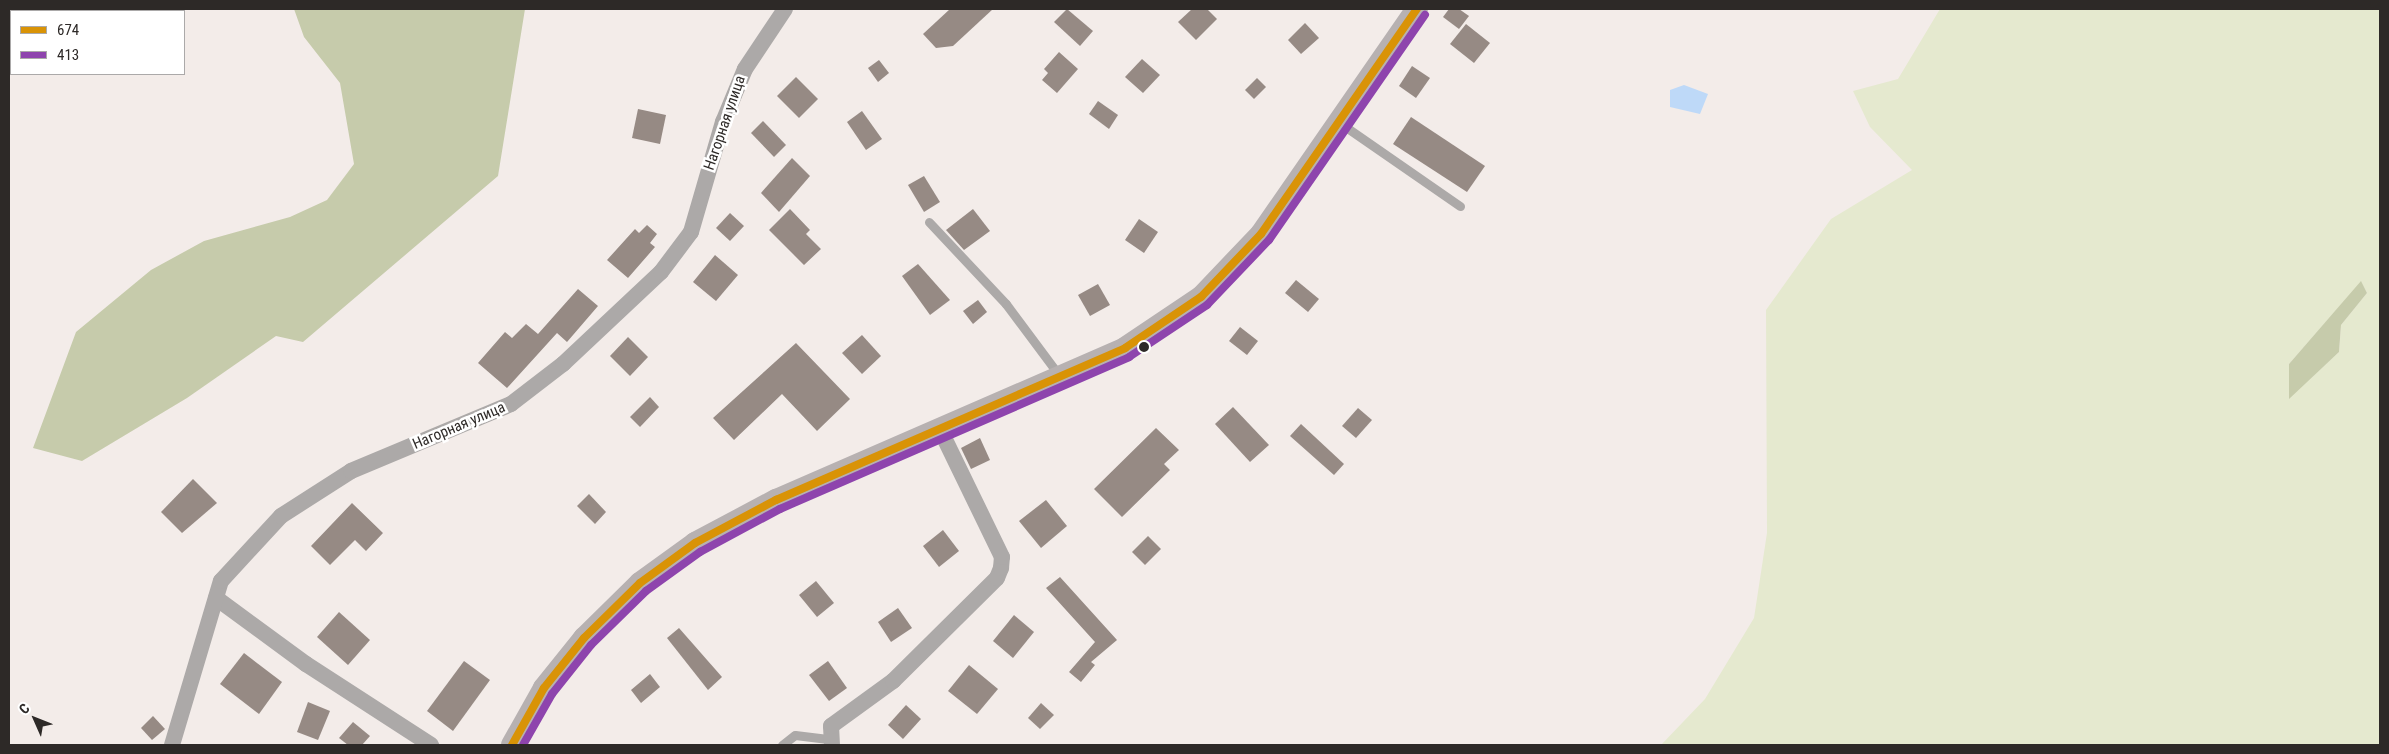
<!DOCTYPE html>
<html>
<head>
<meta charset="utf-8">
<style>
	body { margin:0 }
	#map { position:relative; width:2389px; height:754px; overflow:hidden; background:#f3ece9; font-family:"Roboto Condensed",sans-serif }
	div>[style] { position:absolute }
	.green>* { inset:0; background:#e5e9cf }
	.forest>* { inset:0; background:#c6cbab }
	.water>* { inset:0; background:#bed9f8 }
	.building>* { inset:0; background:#968a84 }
	.lane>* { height:9px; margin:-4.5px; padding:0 4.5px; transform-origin:4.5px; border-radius:4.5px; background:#aca9a8 }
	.street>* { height:16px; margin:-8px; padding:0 8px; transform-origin:8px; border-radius:8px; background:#aca9a8 }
	.secondary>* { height:22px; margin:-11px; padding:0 11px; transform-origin:11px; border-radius:11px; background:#b7b1b1 }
	.bus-1>* { height:8px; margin:-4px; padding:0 4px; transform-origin:4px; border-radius:4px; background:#d99306 }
	.bus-2>* { height:8px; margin:-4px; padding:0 4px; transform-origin:4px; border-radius:4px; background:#8e44ad }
	.dots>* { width:14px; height:14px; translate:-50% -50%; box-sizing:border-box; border:2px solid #fff; border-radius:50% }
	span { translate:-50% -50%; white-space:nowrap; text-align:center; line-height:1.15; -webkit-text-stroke:5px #fff; paint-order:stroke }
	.street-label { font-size:15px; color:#2d2927 }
	.frame { position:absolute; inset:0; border:10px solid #2d2927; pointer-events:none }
	.legend { position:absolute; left:10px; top:10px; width:175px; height:65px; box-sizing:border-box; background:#fff; border:1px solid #aba9a9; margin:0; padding:6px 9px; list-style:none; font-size:15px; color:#2d2927 }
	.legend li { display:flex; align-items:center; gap:10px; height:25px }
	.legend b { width:25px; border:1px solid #aba9a9 }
	.north { position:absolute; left:10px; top:694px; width:50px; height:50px; -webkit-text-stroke:4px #fff; paint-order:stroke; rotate:314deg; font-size:14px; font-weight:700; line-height:20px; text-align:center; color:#2d2927 }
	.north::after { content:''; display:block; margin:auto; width:18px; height:22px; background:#2d2927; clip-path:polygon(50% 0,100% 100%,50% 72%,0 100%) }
</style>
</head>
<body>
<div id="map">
	<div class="green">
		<div style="clip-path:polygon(evenodd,1940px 9px,2380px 9px,2380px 745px,1661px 745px,1705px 699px,1754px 618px,1767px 533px,1766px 310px,1831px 219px,1912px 170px,1870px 127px,1853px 91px,1898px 79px,1940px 9px,2361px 282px,2367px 293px,2341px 325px,2339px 352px,2289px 398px,2289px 364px,2361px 282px)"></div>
	</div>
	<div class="forest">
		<div style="clip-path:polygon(294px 9px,525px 9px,498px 176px,303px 342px,276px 336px,187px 398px,82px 461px,33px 448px,76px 332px,151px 270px,204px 241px,290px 217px,327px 200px,354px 164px,340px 83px,304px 37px)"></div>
		<div style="clip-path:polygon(2361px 281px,2367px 293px,2341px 325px,2339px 352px,2289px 399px,2289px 364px)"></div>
	</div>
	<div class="water">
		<div style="clip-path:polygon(1684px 85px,1708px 94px,1700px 114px,1670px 107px,1670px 90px)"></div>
	</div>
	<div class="building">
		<div style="clip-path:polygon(950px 9px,993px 9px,953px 46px,936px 48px,923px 34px)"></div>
		<div style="clip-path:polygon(1067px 9px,1093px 31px,1080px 46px,1054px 22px)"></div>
		<div style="clip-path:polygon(1192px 9px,1207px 9px,1217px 19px,1196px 40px,1178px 22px)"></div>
		<div style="clip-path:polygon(1449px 9px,1459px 9px,1469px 16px,1459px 29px,1443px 17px)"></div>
		<div style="clip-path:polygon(1305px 23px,1319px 38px,1301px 54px,1288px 40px)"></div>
		<div style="clip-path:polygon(1466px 24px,1490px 43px,1474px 63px,1450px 44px)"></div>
		<div style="clip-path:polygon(1059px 52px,1078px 69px,1057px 93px,1042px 80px,1048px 73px,1044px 69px)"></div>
		<div style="clip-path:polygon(1142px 59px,1160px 75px,1143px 93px,1125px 77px)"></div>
		<div style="clip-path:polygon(879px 60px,889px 73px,878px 82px,868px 68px)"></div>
		<div style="clip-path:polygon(1412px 66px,1430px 78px,1416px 98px,1399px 86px)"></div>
		<div style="clip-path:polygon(796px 77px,818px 99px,799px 118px,777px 96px)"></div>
		<div style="clip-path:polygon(1257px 78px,1266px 87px,1254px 99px,1245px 90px)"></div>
		<div style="clip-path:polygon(1098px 101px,1118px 115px,1109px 129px,1089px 114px)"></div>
		<div style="clip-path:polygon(638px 109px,666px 115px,660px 144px,632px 138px)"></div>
		<div style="clip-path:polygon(862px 111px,882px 139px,866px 150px,847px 122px)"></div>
		<div style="clip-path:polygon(1411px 117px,1485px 166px,1467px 192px,1393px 144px)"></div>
		<div style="clip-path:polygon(763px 121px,786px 145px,774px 157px,751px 133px)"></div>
		<div style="clip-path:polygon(792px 158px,810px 176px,779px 212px,761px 193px)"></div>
		<div style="clip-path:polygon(924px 176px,940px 202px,924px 212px,908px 185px)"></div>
		<div style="clip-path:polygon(790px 209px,810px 230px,806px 234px,821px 249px,804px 265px,769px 230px)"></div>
		<div style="clip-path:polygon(973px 209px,990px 231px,964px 250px,946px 230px)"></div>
		<div style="clip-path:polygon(730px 213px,744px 226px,730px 241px,716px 228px)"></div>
		<div style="clip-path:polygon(1139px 219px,1158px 232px,1144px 253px,1125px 240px)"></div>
		<div style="clip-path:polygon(647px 225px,657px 234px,650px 243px,655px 247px,628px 278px,607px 260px,635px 229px,639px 233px)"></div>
		<div style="clip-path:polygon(715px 255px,738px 275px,716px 301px,693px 282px)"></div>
		<div style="clip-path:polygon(918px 264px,950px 300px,930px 315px,902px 276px)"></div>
		<div style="clip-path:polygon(1296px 280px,1319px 299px,1308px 312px,1285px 293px)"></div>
		<div style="clip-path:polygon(1098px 284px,1110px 305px,1090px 316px,1078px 295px)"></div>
		<div style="clip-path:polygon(578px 289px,598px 306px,567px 342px,557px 333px,507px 388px,478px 363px,505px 332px,512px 338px,526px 324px,538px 334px)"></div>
		<div style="clip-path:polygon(978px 300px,987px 312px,973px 324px,963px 311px)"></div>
		<div style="clip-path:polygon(1240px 327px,1258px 341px,1247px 355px,1229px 341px)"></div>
		<div style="clip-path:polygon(862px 335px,881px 356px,862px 374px,842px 353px)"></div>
		<div style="clip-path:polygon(628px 337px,648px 357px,630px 376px,610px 356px)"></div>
		<div style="clip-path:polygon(796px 343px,850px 399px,817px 431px,782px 394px,734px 440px,713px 418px)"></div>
		<div style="clip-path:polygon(650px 397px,659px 407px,640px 427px,630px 417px)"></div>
		<div style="clip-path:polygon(1233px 407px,1269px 445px,1250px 462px,1215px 424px)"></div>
		<div style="clip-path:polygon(1358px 408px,1372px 420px,1356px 438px,1342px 426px)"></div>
		<div style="clip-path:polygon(1301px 424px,1344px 464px,1334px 475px,1290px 436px)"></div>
		<div style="clip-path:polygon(1156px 428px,1179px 450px,1164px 464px,1170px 470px,1122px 517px,1094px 489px)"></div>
		<div style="clip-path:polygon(980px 438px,990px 460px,971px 469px,961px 448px)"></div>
		<div style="clip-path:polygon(193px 479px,217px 503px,182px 533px,161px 512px)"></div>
		<div style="clip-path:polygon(589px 494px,606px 512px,595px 524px,577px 506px)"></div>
		<div style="clip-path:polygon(1046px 500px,1067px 526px,1041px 548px,1019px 521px)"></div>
		<div style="clip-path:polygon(352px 503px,383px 533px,366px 551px,355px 540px,330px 565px,311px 546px)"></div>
		<div style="clip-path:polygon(943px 530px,959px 551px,939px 567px,923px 546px)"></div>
		<div style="clip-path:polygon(1148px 536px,1161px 549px,1145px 565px,1132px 552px)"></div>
		<div style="clip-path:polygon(1060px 577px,1117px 640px,1091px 662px,1095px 665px,1081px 682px,1069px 672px,1095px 642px,1046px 588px)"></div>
		<div style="clip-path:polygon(816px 581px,834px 603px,817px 617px,799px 595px)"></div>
		<div style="clip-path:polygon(898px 608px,912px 628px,891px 642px,878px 622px)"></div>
		<div style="clip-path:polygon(339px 612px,370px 640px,348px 665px,317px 637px)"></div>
		<div style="clip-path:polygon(1014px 615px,1034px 632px,1013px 658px,993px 641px)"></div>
		<div style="clip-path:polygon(679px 628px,722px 677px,708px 690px,667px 638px)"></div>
		<div style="clip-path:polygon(244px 653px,282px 682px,259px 714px,220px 684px)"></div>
		<div style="clip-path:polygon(464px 661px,490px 680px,453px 731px,427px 711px)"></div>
		<div style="clip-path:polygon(828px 661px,847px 688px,829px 701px,809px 675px)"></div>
		<div style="clip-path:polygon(969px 665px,998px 689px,977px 714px,948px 691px)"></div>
		<div style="clip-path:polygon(650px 674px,660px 687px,641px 703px,631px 690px)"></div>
		<div style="clip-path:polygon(308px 702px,330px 711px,318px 740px,297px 732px)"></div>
		<div style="clip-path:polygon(1041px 703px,1054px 715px,1040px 729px,1028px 718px)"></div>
		<div style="clip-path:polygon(906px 705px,921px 719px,903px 739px,888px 725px)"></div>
		<div style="clip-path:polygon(153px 716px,165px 729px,152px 740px,141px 728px)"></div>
		<div style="clip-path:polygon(353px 722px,370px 736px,362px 745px,348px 745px,339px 738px)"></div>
	</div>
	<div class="lane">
		<div style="left:1340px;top:123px;width:146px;rotate:34.7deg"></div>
		<div style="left:929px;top:222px;width:112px;rotate:46.8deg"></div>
		<div style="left:1006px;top:304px;width:89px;rotate:53.3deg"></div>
		<div style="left:782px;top:745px;width:16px;rotate:-38deg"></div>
		<div style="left:795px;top:735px;width:33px;rotate:7deg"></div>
	</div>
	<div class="street">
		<div style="left:216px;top:598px;width:112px;rotate:36.3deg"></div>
		<div style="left:306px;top:664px;width:149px;rotate:32.9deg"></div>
		<div style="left:172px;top:745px;width:171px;rotate:-73.4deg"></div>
		<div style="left:221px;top:581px;width:88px;rotate:-47.3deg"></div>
		<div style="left:281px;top:516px;width:83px;rotate:-32.7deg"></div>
		<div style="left:351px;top:471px;width:173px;rotate:-22.7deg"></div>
		<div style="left:511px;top:404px;width:66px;rotate:-37.6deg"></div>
		<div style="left:563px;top:364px;width:134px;rotate:-43.2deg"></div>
		<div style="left:661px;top:272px;width:50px;rotate:-53.1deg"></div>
		<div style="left:691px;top:232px;width:115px;rotate:-73.8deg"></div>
		<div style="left:723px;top:122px;width:57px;rotate:-67.5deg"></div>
		<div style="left:745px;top:69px;width:72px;rotate:-56.3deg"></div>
		<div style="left:832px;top:745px;width:19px;rotate:-93deg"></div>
		<div style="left:831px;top:726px;width:77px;rotate:-36deg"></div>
		<div style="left:893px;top:681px;width:146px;rotate:-44.7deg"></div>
		<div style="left:997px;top:578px;width:11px;rotate:-68deg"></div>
		<div style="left:1001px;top:568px;width:11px;rotate:-85deg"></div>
		<div style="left:1002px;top:557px;width:144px;rotate:-115.9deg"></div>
	</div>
	<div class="secondary">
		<div style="left:512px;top:745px;width:65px;rotate:-60.7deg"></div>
		<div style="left:544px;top:688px;width:64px;rotate:-51.3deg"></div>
		<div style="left:584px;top:638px;width:78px;rotate:-44.5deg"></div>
		<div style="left:640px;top:583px;width:68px;rotate:-36deg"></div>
		<div style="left:695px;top:543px;width:92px;rotate:-28deg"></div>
		<div style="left:776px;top:500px;width:381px;rotate:-23.5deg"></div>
		<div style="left:1125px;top:348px;width:92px;rotate:-33.9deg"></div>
		<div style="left:1201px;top:297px;width:87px;rotate:-46.4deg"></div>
		<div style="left:1261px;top:234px;width:274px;rotate:-55.3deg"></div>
	</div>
	<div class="bus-1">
		<div style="left:512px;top:745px;width:65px;rotate:-60.7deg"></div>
		<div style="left:544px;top:688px;width:64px;rotate:-51.3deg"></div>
		<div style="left:584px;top:638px;width:78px;rotate:-44.5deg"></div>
		<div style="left:640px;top:583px;width:68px;rotate:-36deg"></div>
		<div style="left:695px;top:543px;width:92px;rotate:-28deg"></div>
		<div style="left:776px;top:500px;width:381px;rotate:-23.5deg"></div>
		<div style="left:1125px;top:348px;width:92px;rotate:-33.9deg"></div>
		<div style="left:1201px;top:297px;width:87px;rotate:-46.4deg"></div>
		<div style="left:1261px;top:234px;width:274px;rotate:-55.3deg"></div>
	</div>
	<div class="bus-2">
		<div style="left:523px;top:745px;width:59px;rotate:-60.4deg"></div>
		<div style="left:552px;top:694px;width:63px;rotate:-51.5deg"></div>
		<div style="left:591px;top:645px;width:77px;rotate:-44.5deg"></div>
		<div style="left:646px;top:591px;width:67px;rotate:-35.8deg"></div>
		<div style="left:700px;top:552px;width:91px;rotate:-28.3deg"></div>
		<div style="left:780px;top:509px;width:381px;rotate:-23.5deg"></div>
		<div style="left:1129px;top:357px;width:94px;rotate:-33.7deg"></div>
		<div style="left:1207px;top:305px;width:90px;rotate:-46.4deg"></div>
		<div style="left:1269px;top:240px;width:274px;rotate:-55.3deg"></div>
	</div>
	<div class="dots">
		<div style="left:1144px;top:347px;background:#2d2927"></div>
	</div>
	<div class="street-label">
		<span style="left:725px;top:123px;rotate:-71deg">Нагорная улица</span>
		<span style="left:459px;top:426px;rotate:-23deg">Нагорная улица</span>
	</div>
	<div class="frame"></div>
	<ul class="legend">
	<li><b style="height:6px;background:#d99306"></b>674</li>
	<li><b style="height:6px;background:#8e44ad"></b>413</li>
	</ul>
	<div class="north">С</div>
</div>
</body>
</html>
